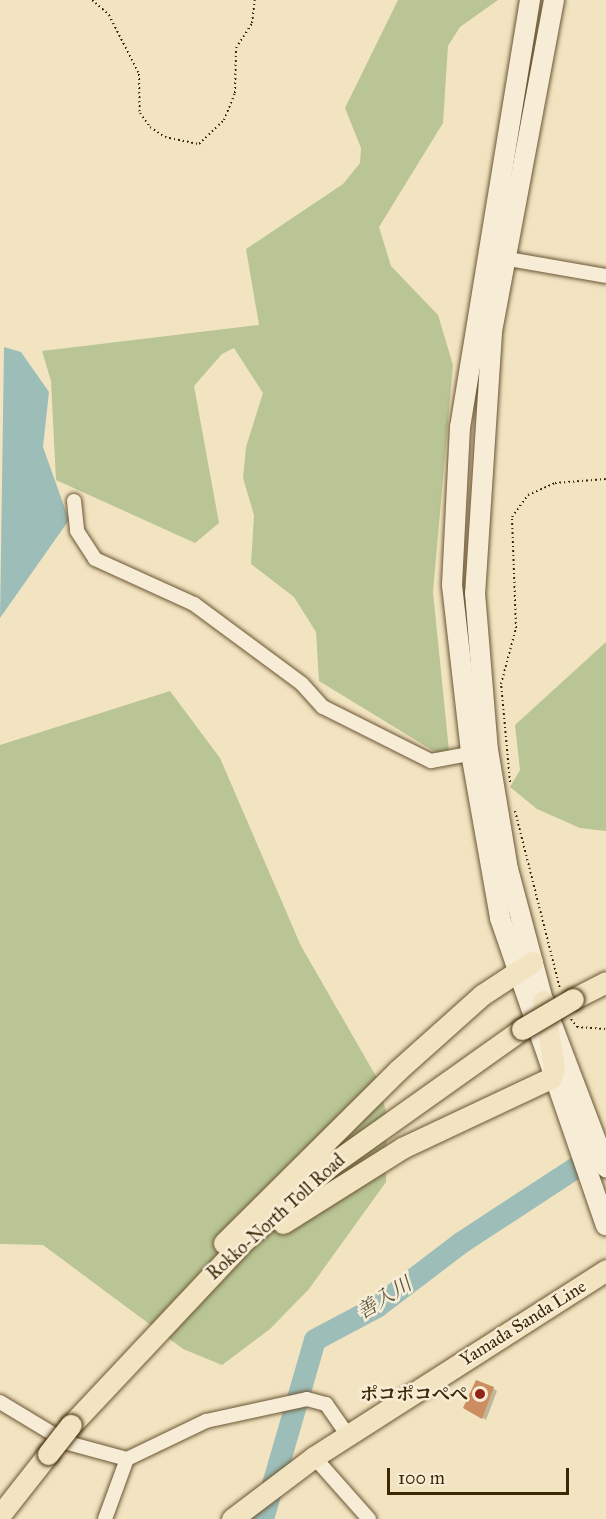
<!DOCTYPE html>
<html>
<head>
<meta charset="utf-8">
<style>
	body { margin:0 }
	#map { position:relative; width:606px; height:1519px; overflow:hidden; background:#f3e4c1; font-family:"IM FELL Great Primer","Noto Serif JP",serif }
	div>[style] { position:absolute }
	.green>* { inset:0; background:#b9c594 }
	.water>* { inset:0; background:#9dbdb9 }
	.shadow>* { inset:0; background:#0003 }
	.river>* { height:22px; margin:-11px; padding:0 11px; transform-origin:11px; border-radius:11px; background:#9dbdb9 }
	.building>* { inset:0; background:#cc8d60 }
	.path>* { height:2px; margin-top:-1px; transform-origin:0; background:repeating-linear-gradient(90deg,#3c2705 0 1.5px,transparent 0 4.5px) }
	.roads { filter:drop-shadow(0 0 2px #6a5634) drop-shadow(0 0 2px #6a5634) }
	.street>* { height:14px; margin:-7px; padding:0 7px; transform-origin:7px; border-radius:7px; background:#f7edd7 }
	.secondary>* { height:20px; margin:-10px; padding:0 10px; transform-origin:10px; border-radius:10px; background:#f7edd7 }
	.primary>* { height:21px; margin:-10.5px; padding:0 10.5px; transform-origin:10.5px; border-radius:10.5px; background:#f3e4c1 }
	.bridges { filter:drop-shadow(0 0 2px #3c2705) drop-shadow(0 0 2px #3c2705) }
	.primary-bridge>* { height:21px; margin:-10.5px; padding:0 10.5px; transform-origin:10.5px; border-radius:10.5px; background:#f3e4c1 }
	.dots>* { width:16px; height:16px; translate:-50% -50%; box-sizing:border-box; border:3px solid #f7edd7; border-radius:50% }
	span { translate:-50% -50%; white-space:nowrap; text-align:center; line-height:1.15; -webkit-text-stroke:5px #f7edd7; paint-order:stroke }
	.street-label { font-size:18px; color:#3c2705 }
	.poi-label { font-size:18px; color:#3c2705; font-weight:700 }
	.right { translate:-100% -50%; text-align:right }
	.water-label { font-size:20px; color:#59543b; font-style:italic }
	.scale { position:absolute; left:387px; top:1468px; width:182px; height:27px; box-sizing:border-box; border:3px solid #3c2705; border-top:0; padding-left:8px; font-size:18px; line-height:21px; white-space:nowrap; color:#3c2705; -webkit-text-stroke:4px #f7edd7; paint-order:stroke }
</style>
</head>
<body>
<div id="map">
	<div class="green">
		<div style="clip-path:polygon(398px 0,498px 0,460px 27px,448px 46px,443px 123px,379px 227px,391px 266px,438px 315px,453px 365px,433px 592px,450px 761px,319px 681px,316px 632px,294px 597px,251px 564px,254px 515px,243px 478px,246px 447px,263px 393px,234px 348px,222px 354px,194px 386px,219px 523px,195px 543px,56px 480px,51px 381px,42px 351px,259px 325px,246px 249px,343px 184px,360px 163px,361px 148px,345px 108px)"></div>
		<div style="clip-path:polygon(606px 642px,606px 831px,580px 828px,537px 809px,510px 787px,520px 770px,515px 725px)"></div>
		<div style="clip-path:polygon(170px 691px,220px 758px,301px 946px,377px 1078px,387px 1115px,386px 1182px,309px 1289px,270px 1329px,222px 1365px,183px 1349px,43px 1245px,0 1244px,0 745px)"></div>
	</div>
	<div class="water">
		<div style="clip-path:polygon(4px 347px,21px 352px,49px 392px,43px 447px,69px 520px,0 618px)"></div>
	</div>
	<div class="shadow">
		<div style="clip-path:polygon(493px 1388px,497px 1391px,486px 1420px,465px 1407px)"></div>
	</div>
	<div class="river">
		<div style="left:263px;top:1519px;width:186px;rotate:-73.8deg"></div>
		<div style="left:315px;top:1340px;width:70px;rotate:-28deg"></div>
		<div style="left:377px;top:1307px;width:106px;rotate:-37.3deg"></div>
		<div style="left:461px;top:1243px;width:166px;rotate:-33.2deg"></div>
	</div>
	<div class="building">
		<div style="clip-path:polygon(476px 1380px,494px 1387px,482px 1419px,463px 1408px)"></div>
	</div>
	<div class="path">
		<div style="left:92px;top:0;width:23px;rotate:41deg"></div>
		<div style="left:109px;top:15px;width:66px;rotate:63deg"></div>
		<div style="left:139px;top:74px;width:39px;rotate:89deg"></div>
		<div style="left:140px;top:113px;width:17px;rotate:54deg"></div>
		<div style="left:150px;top:127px;width:18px;rotate:34deg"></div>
		<div style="left:165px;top:137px;width:35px;rotate:12deg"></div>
		<div style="left:199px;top:144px;width:35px;rotate:-44deg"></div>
		<div style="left:224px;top:120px;width:29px;rotate:-68deg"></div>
		<div style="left:235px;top:93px;width:45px;rotate:-88.7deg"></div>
		<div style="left:236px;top:48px;width:30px;rotate:-57deg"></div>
		<div style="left:252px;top:23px;width:23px;rotate:-83deg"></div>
		<div style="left:510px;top:782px;width:98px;rotate:-95.2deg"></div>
		<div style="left:501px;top:684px;width:58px;rotate:-75deg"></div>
		<div style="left:516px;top:628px;width:111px;rotate:-92.1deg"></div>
		<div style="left:512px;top:517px;width:27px;rotate:-54deg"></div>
		<div style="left:528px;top:495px;width:30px;rotate:-24deg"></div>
		<div style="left:555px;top:483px;width:51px;rotate:-4.5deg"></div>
		<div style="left:515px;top:811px;width:184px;rotate:75.8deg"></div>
		<div style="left:571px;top:1019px;width:10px;rotate:53deg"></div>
		<div style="left:577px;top:1027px;width:29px;rotate:4deg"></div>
	</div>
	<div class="roads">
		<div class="street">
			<div style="left:509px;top:259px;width:98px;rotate:9.9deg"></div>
			<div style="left:74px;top:501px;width:30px;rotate:84deg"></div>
			<div style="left:77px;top:531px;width:33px;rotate:57deg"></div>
			<div style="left:95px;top:559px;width:109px;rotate:24.4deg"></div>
			<div style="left:194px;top:604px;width:134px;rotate:36.5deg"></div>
			<div style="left:302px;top:684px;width:31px;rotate:48deg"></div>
			<div style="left:323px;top:707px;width:121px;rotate:26.6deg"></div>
			<div style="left:431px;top:761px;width:50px;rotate:-10.4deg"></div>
			<div style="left:0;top:1402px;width:79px;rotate:31.1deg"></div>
			<div style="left:68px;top:1443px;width:61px;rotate:15.2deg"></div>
			<div style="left:127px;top:1459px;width:88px;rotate:-25.7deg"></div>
			<div style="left:206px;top:1421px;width:103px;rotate:-12.3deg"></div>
			<div style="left:307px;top:1399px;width:20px;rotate:15deg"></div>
			<div style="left:326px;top:1404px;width:38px;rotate:55deg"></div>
			<div style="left:314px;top:1457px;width:83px;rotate:48.4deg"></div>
			<div style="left:105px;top:1519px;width:64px;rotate:-69.9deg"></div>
		</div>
		<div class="secondary">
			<div style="left:530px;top:0;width:433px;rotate:99.3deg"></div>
			<div style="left:460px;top:427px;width:158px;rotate:92.9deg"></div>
			<div style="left:452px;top:585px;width:169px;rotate:83.5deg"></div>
			<div style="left:471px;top:753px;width:168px;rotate:80deg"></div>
			<div style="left:500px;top:918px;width:325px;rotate:71deg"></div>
			<div style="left:554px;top:0;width:338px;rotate:100.6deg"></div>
			<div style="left:492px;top:332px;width:262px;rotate:93.7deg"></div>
			<div style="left:475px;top:593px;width:158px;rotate:85.3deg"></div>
			<div style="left:488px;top:750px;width:121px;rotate:80.5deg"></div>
			<div style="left:508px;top:869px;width:137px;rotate:75.1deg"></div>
			<div style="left:543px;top:1001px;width:178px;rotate:69.2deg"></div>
		</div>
		<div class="primary">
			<div style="left:573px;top:999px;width:37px;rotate:-27deg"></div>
			<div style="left:283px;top:1223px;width:141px;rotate:-32.2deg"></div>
			<div style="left:402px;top:1148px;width:165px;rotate:-25.2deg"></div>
			<div style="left:551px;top:1078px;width:11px;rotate:-75deg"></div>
			<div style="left:554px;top:1067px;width:67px;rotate:-99.5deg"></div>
			<div style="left:224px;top:1243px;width:244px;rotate:-44.8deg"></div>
			<div style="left:397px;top:1071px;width:114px;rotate:-41.8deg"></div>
			<div style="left:482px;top:995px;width:60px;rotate:-33.4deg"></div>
			<div style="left:71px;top:1425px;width:254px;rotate:-46.8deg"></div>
			<div style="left:245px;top:1240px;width:116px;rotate:-41.1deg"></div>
			<div style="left:332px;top:1164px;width:233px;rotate:-35.4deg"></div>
			<div style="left:0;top:1515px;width:78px;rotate:-51.8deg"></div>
			<div style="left:232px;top:1519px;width:103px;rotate:-37.1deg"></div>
			<div style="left:314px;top:1457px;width:347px;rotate:-32.6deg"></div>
		</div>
	</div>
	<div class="bridges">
		<div class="primary-bridge">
			<div style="left:522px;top:1029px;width:59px;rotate:-30.5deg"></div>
			<div style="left:48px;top:1454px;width:37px;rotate:-52deg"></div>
		</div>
	</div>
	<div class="dots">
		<div style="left:480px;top:1394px;background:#8f2418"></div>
	</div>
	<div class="street-label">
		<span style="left:276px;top:1217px;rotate:-42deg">Rokko-North Toll Road</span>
		<span style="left:523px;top:1323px;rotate:-32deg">Yamada Sanda Line</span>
	</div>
	<div class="poi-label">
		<span class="right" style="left:468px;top:1394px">ポコポコぺぺ</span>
	</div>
	<div class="water-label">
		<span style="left:384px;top:1298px;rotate:-32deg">善入川</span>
	</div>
	<div class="scale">100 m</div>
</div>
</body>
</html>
